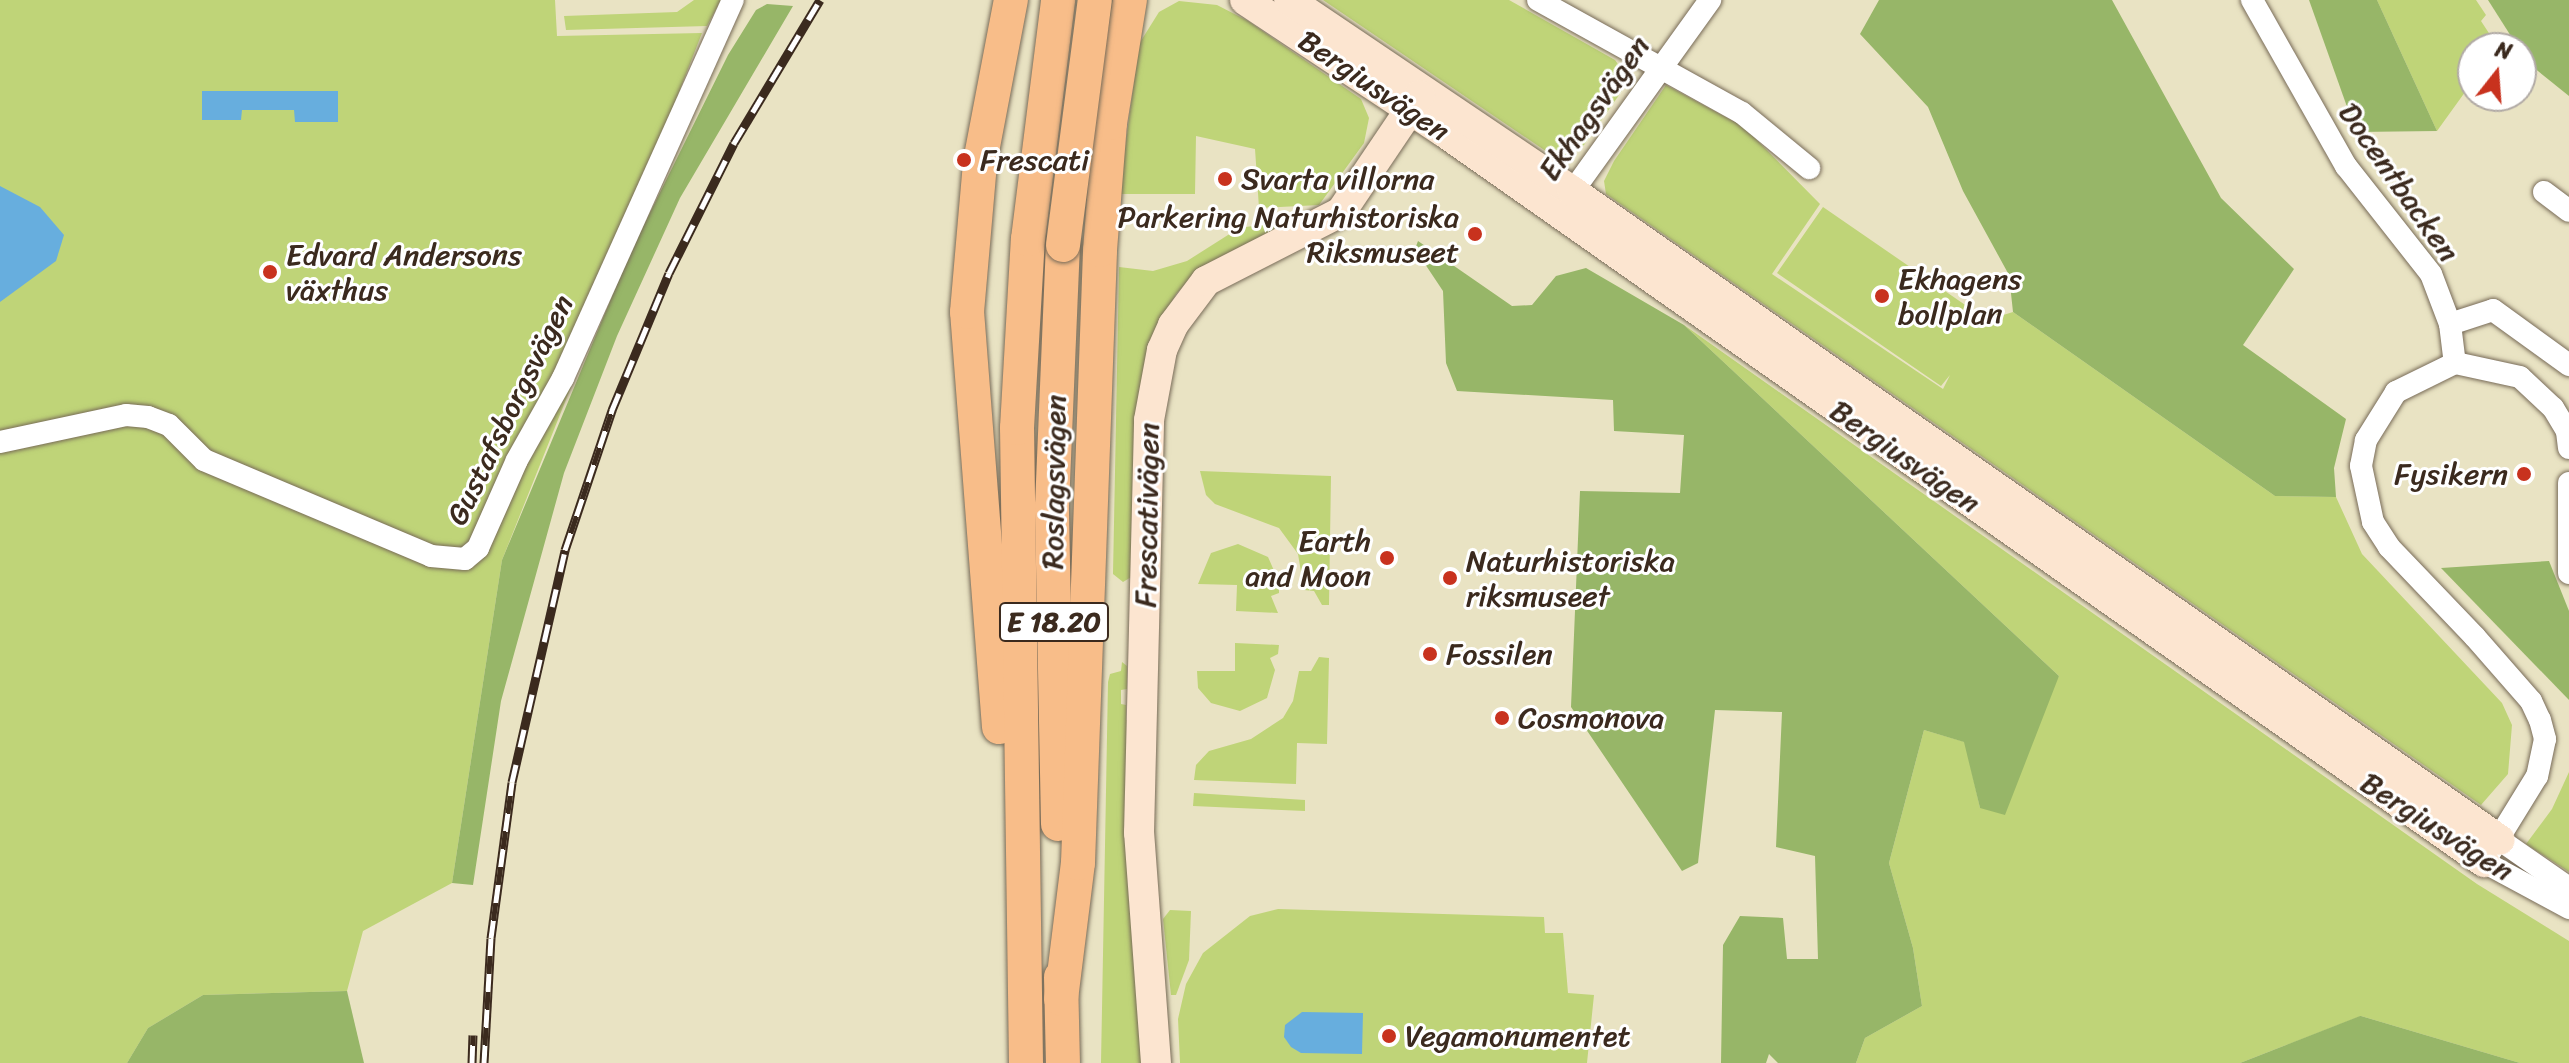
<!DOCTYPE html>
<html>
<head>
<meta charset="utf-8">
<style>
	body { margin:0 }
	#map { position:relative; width:2569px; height:1063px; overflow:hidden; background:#e9e3c3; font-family:Sriracha,sans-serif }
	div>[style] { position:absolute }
	.green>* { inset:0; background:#bfd478 }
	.forest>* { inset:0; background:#97b668 }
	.water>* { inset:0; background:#67aede }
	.roads { filter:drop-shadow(0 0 2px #786b58) drop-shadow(0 0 2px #786b58) }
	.street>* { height:22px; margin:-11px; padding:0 11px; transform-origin:11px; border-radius:11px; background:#fff }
	.secondary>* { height:30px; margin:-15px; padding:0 15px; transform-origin:15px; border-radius:15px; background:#fce5d0 }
	.primary>* { height:34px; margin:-17px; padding:0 17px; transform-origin:17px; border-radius:17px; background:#f8bd89 }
	.rail>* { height:9px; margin-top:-4.5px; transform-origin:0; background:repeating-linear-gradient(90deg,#fff 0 18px,#3b2a1e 0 36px); box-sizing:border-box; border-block:2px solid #3b2a1e }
	.bridges { filter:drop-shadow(0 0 2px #786b58) drop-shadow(0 0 2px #786b58) }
	.primary-bridge>* { height:34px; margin:-17px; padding:0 17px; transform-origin:17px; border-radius:17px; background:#f8bd89 }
	.dots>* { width:22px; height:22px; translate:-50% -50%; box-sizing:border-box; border:4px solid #fff; border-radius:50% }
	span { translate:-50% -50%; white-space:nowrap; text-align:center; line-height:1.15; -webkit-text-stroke:6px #fff; paint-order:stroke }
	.shield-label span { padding:2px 6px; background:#fff; border:2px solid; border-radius:6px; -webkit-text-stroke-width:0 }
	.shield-label { font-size:28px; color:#3b2a1e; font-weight:700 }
	.street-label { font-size:30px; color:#3b2a1e }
	.poi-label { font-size:30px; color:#3b2a1e }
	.left { translate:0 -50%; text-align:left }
	.right { translate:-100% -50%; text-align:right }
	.north { position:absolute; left:2457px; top:32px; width:80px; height:80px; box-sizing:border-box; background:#fff; border:2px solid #b1aaa5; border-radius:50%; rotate:17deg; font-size:22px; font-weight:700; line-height:32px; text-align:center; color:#3b2a1e }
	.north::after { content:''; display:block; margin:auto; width:28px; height:36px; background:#c8321e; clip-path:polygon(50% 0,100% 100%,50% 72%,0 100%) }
</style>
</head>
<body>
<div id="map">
	<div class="green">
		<div style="clip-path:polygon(0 0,555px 0,557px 36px,702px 33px,640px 192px,564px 356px,573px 382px,502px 560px,452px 883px,363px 931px,347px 991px,203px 995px,148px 1028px,127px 1063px,0 1063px)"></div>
		<div style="clip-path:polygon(694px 0,721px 0,707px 26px,566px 30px,564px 16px,677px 12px)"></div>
		<div style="clip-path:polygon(1323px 0,1509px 0,1615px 60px,1626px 75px,1624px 88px,1584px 145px,1565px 158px,1553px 156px)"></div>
		<div style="clip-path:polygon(2377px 0,2476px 0,2486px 15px,2481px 21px,2498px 47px,2473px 48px,2473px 81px,2437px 131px)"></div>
		<div style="clip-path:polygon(1179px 1px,1217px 5px,1248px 21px,1361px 99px,1369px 118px,1364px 143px,1319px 205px,1259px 208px,1255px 149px,1196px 136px,1195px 194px,1119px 194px,1139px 44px,1159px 12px)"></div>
		<div style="clip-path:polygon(1666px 85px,1744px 127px,1820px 204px,1772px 274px,1943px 389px,1950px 375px,1941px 386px,1777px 273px,1823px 207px,1987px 320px,2013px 312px,2275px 496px,2336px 497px,2362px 554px,2502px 703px,2512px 725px,2508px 774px,2481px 805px,1606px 194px,1604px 181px,1614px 161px)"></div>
		<div style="clip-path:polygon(1302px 219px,1201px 267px,1176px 294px,1151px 343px,1133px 576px,1123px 582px,1113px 574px,1119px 267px,1153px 271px,1187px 261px,1239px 228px)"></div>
		<div style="clip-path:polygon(1684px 325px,2477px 884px,2569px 941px,2569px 1063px,2520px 1063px,2361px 1016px,2240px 1063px,1856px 1063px,1865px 1038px,1922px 1006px,1913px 948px,1889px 863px,1924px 730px,1965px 742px,1980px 808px,2059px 676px)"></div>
		<div style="clip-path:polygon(1200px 471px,1331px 476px,1329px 605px,1322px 605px,1314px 591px,1304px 590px,1298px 554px,1279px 528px,1215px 504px,1206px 495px)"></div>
		<div style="clip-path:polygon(1238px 544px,1268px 557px,1279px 582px,1279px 593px,1271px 596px,1278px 613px,1236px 611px,1237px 585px,1198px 584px,1211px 553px)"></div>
		<div style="clip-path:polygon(1235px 643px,1279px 645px,1278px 654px,1270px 658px,1275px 670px,1267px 698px,1240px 711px,1211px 703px,1198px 688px,1197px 671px,1235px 671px)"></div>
		<div style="clip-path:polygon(1319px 657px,1329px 658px,1327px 744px,1297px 743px,1296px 784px,1194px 780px,1196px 765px,1209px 751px,1251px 739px,1283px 718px,1293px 701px,1299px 671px,1311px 671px)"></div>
		<div style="clip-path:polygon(1122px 662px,1127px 666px,1127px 689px,1121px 690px,1121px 704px,1126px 705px,1126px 720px,1132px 720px,1144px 1063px,1101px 1063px,1108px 682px,1110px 674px,1121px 671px)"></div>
		<div style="clip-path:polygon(2569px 772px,2569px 872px,2526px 844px,2552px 809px)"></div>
		<div style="clip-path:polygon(1194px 793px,1305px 800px,1305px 811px,1193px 806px)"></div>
		<div style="clip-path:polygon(1278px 909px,1544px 917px,1545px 933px,1563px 933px,1568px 993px,1594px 995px,1587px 1063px,1180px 1063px,1178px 1019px,1186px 984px,1203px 953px,1250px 916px)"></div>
		<div style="clip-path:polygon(1170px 910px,1191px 911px,1189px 960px,1176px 995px,1171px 995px,1163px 919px)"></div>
	</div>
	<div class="forest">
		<div style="clip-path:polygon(1879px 0,2112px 0,2221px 198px,2294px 269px,2243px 345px,2346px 419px,2334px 468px,2336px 497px,2275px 496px,2013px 312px,2009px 275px,1963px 191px,1928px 107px,1860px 34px)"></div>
		<div style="clip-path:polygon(2309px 0,2377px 0,2437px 131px,2356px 132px)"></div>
		<div style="clip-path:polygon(2488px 0,2569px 0,2569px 96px,2528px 63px)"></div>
		<div style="clip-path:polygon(767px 4px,793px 6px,680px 198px,617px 336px,564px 473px,501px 701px,473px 885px,452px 883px,502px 560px,631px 251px,728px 55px,756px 10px)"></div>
		<div style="clip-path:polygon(1418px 241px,1512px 306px,1532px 305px,1556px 276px,1586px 268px,1684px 325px,2059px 676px,2005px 815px,1980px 808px,1964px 742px,1924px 730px,1889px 863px,1913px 948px,1922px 1006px,1865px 1038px,1856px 1063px,1778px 1063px,1769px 1054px,1766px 1063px,1721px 1063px,1723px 945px,1740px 916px,1783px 918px,1787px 959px,1818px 959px,1815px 856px,1776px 847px,1782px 712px,1715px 710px,1698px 863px,1682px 871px,1571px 707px,1580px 491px,1680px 493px,1684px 435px,1614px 431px,1613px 400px,1457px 391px,1446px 363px,1443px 291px,1415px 249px)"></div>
		<div style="clip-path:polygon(2549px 561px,2569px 611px,2569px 700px,2441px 568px)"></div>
		<div style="clip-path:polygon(347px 991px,364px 1063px,127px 1063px,148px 1028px,203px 995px)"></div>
		<div style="clip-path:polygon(2360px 1016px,2361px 1016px,2520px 1063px,2240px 1063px)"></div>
	</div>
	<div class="water">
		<div style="clip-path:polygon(202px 91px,338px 91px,338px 122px,295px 122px,294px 110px,242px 110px,241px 120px,202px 120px)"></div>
		<div style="clip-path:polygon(0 186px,40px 207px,64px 235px,56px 261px,0 302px)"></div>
		<div style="clip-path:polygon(1302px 1012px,1363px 1013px,1362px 1054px,1301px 1053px,1291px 1047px,1284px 1037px,1285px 1025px)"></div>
	</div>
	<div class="roads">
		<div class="street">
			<div style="left:1538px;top:0;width:233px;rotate:29deg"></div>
			<div style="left:1742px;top:113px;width:87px;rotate:39.4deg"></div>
			<div style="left:2252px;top:0;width:191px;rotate:60.5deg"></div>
			<div style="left:2346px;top:166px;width:137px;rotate:51.8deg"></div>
			<div style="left:2431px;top:274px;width:53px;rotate:69.2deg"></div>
			<div style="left:2450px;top:324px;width:39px;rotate:83deg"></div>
			<div style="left:2544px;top:192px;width:31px;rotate:37deg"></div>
			<div style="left:1565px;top:202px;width:249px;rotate:-54.3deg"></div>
			<div style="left:2450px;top:324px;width:45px;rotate:-18deg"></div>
			<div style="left:2493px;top:310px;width:94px;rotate:35.9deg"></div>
			<div style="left:0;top:442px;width:129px;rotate:-12.1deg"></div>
			<div style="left:126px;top:415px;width:22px;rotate:5deg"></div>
			<div style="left:148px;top:417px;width:22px;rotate:21deg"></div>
			<div style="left:169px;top:425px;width:49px;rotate:45deg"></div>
			<div style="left:204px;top:460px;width:246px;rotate:22.9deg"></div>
			<div style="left:431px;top:556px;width:34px;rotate:5deg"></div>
			<div style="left:465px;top:559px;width:17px;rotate:-40deg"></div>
			<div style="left:478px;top:548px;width:96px;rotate:-66.1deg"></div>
			<div style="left:517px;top:460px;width:94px;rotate:-60.7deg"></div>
			<div style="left:563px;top:378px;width:414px;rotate:-65.8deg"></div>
			<div style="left:2569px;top:448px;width:17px;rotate:-97deg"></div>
			<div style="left:2567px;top:431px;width:27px;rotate:-121deg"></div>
			<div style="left:2553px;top:408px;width:45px;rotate:-136.8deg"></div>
			<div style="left:2520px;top:377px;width:66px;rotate:-167.8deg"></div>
			<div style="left:2455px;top:363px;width:66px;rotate:153.8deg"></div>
			<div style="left:2396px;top:392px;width:57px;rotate:122deg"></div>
			<div style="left:2366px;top:440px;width:26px;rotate:101deg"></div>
			<div style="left:2361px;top:466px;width:57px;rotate:77.9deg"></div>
			<div style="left:2373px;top:522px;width:30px;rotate:57deg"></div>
			<div style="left:2389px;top:547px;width:124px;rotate:46.3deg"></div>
			<div style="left:2475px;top:637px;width:85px;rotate:48.8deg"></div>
			<div style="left:2531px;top:701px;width:21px;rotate:65deg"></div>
			<div style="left:2540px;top:720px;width:20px;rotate:75deg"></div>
			<div style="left:2545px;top:739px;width:38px;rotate:102deg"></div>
			<div style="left:2537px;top:776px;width:101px;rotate:121.6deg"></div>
			<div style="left:2484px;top:862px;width:97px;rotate:28.4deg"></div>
			<div style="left:2569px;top:483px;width:90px;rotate:90deg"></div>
			<div style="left:2500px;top:840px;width:84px;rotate:34.8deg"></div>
		</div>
		<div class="secondary">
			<div style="left:1245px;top:0;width:239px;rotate:33.6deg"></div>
			<div style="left:1444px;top:132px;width:1271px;rotate:35.07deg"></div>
			<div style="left:1289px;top:0;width:341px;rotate:34deg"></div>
			<div style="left:1572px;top:191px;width:1132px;rotate:34.97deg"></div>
			<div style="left:1156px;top:1063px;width:231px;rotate:-94.2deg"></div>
			<div style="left:1139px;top:833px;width:413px;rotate:-88.6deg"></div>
			<div style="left:1149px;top:420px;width:71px;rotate:-79.5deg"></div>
			<div style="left:1162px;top:350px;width:27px;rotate:-66deg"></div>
			<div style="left:1173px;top:325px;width:55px;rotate:-53.1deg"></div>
			<div style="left:1206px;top:281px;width:152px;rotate:-27.1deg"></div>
			<div style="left:1341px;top:212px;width:141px;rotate:-56deg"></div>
		</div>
		<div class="primary">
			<div style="left:999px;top:727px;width:416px;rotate:-94.4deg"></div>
			<div style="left:967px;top:312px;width:151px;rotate:-85deg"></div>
			<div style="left:980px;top:162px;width:165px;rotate:-79.2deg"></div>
			<div style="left:1058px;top:824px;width:318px;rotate:-91.1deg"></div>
			<div style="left:1052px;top:506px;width:261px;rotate:-87.6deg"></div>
			<div style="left:1061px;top:977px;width:86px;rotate:88.7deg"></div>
			<div style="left:1061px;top:999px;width:137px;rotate:-82.9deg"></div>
			<div style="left:1078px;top:863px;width:613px;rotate:-87.94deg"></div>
			<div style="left:1100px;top:250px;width:127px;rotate:-85.5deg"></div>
			<div style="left:1110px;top:123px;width:125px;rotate:-80.8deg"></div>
			<div style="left:1026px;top:1063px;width:635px;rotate:-90.81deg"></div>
			<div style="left:1017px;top:428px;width:189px;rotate:-86.7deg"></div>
			<div style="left:1028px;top:239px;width:241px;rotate:-82.8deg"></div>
		</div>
	</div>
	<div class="rail">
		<div style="left:472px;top:1063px;width:28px;rotate:-88deg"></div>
		<div style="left:484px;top:1063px;width:125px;rotate:-86.8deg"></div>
		<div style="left:491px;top:938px;width:157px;rotate:-82.3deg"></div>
		<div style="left:512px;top:782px;width:238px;rotate:-77.1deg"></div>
		<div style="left:565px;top:550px;width:148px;rotate:-71.4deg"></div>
		<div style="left:612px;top:410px;width:148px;rotate:-67.4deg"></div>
		<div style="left:669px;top:273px;width:145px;rotate:-63.4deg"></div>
		<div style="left:734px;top:143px;width:167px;rotate:-59deg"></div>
	</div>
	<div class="bridges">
		<div class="primary-bridge">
			<div style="left:1063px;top:245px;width:247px;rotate:-82.6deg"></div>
		</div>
	</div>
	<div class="dots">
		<div style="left:964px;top:160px;background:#c8321e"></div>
		<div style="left:1225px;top:179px;background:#c8321e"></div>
		<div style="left:1475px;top:234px;background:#c8321e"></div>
		<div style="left:270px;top:272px;background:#c8321e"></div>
		<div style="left:1882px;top:296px;background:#c8321e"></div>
		<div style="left:2524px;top:474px;background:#c8321e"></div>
		<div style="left:1387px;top:558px;background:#c8321e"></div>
		<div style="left:1450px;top:578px;background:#c8321e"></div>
		<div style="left:1430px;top:654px;background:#c8321e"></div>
		<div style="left:1502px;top:718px;background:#c8321e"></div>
		<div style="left:1389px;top:1036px;background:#c8321e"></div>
	</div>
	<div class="shield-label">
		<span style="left:1054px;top:622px">E 18.20</span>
	</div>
	<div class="street-label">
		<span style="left:1374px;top:86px;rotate:34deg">Bergiusvägen</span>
		<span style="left:1594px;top:108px;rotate:-55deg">Ekhagsvägen</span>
		<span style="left:2399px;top:182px;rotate:55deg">Docentbacken</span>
		<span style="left:510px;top:410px;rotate:-64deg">Gustafsborgsvägen</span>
		<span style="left:1905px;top:457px;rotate:35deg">Bergiusvägen</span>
		<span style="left:1054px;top:482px;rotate:-89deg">Roslagsvägen</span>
		<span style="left:1147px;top:515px;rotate:-89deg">Frescativägen</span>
		<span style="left:2437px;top:827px;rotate:33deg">Bergiusvägen</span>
	</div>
	<div class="poi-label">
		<span class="left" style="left:980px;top:160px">Frescati</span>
		<span class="left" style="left:1241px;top:179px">Svarta villorna</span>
		<span class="right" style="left:1459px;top:234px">Parkering Naturhistoriska<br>Riksmuseet</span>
		<span class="left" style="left:286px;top:272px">Edvard Andersons<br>växthus</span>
		<span class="left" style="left:1898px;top:296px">Ekhagens<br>bollplan</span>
		<span class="right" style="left:2508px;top:474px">Fysikern</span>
		<span class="right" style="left:1371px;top:558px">Earth<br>and Moon</span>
		<span class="left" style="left:1466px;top:578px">Naturhistoriska<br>riksmuseet</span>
		<span class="left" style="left:1446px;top:654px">Fossilen</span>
		<span class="left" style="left:1518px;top:718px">Cosmonova</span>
		<span class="left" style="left:1405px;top:1036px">Vegamonumentet</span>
	</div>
	<div class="north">N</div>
</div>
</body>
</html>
